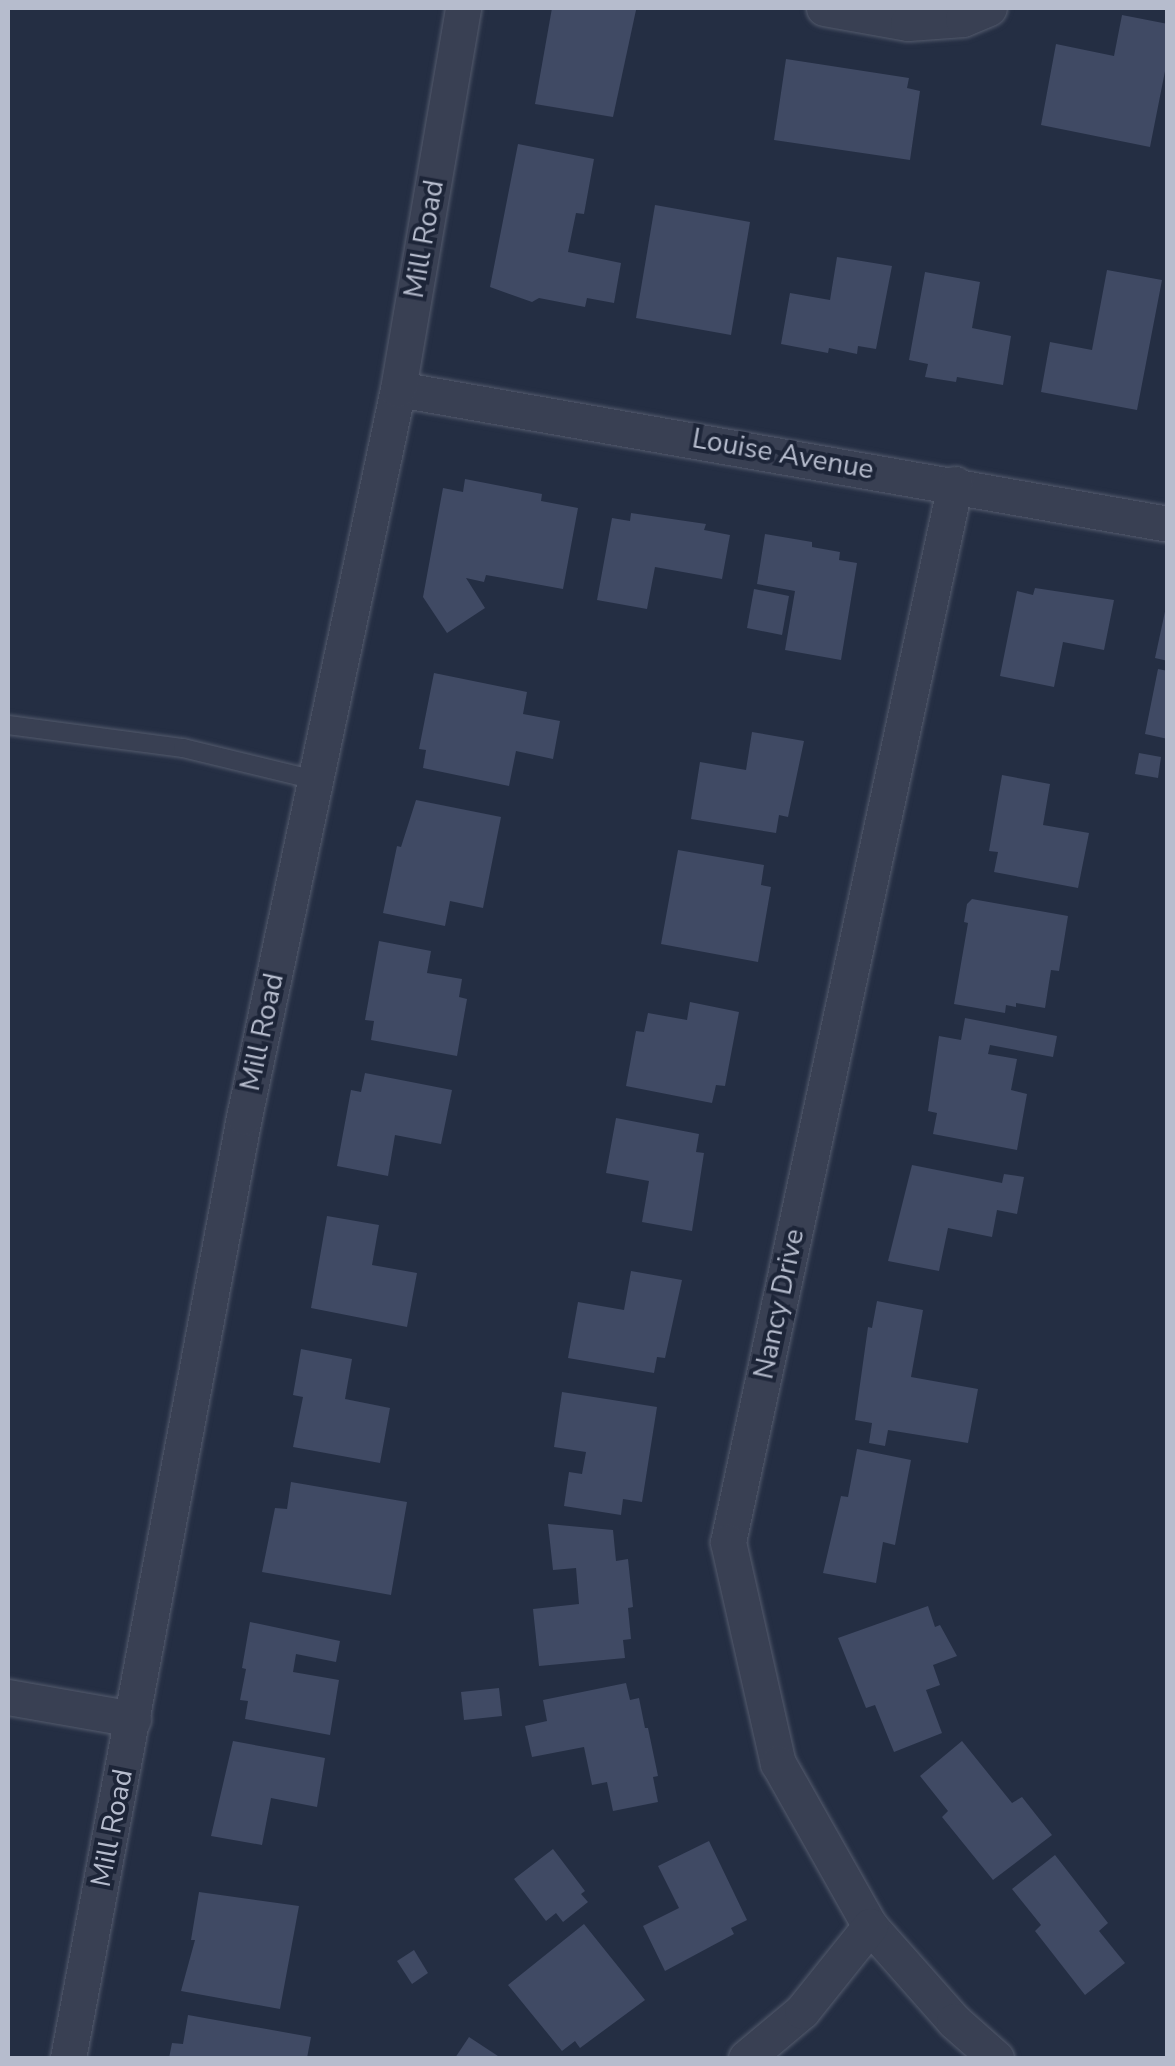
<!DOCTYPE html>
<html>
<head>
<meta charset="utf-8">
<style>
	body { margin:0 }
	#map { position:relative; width:1175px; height:2066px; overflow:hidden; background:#242e43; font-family:"Nunito Sans",sans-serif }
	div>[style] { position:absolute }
	.building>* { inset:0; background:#404a64 }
	.roads { filter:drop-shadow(0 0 2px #545b6d) drop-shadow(0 0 2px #545b6d) }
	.lane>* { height:18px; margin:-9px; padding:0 9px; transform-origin:9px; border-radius:9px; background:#394053 }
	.street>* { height:35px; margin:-17.5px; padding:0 17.5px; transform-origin:17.5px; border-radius:17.5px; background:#394053 }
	span { translate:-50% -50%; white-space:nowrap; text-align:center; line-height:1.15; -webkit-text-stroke:8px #1d2538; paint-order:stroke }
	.street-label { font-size:28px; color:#b6bccd }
	.frame { position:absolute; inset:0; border:10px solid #b6bccd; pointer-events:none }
</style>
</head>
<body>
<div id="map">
	<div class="building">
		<div style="clip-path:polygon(552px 8px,636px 10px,613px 117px,535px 104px)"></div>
		<div style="clip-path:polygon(1122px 15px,1168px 24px,1168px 56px,1150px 147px,1041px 125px,1056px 44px,1114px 56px)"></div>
		<div style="clip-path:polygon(786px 59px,909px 78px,907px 88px,920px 91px,910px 160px,774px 140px)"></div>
		<div style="clip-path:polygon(518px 144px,594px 159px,584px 214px,576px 213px,568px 252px,621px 263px,614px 303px,587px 298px,585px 307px,539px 298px,532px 302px,490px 287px)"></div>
		<div style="clip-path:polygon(655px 205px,750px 222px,731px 335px,636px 318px)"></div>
		<div style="clip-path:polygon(837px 257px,892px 266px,876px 349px,858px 346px,857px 354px,829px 348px,828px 353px,781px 344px,790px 293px,830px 300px)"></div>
		<div style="clip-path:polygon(1107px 270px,1162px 280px,1137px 410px,1041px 392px,1050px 342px,1092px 350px)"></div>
		<div style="clip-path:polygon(925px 272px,980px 282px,972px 328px,1011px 336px,1003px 385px,957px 377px,956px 382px,925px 377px,928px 364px,909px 360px)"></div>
		<div style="clip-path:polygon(465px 479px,542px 494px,541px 501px,578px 508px,563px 589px,486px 575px,484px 582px,466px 578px,485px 608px,447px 633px,423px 597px,443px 488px,463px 492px)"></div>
		<div style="clip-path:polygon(631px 513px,706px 524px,704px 530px,730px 535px,722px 579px,655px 567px,647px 609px,597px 600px,612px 518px,630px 521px)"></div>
		<div style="clip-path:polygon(765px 534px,812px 542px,812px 547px,840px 552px,839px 560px,857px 563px,841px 660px,785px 650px,795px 591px,757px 584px)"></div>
		<div style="clip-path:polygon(1035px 588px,1114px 600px,1104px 650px,1063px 642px,1054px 687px,1000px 676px,1017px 591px,1033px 595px)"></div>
		<div style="clip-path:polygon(754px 589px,789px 596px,782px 635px,747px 628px)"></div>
		<div style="clip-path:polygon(1166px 607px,1168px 607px,1168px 661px,1155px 658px)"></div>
		<div style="clip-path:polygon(1158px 669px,1168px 671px,1168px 739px,1145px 734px)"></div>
		<div style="clip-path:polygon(434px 673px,527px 692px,523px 714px,560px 721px,553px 759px,516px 751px,509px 786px,423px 768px,426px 750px,419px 749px)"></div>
		<div style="clip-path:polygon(752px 732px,804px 741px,788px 817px,779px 815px,776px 833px,691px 819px,700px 762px,746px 770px)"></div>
		<div style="clip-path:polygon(1139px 753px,1161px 757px,1158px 778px,1135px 774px)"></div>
		<div style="clip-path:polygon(1002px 775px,1050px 784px,1043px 825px,1089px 833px,1078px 888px,994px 872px,998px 852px,989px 851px)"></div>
		<div style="clip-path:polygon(416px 800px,501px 817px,483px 908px,450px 901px,445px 926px,383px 913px,397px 846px,401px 847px)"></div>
		<div style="clip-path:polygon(678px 850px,764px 865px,761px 885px,771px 887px,758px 962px,661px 944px)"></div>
		<div style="clip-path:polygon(972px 899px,1068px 916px,1059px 971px,1051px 970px,1045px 1008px,1016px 1003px,1016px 1007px,1006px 1005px,1005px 1013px,954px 1004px,968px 923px,964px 922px,967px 904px)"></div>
		<div style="clip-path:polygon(379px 941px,431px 951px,427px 973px,462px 979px,459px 997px,467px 999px,457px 1056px,371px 1040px,374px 1021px,365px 1020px)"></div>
		<div style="clip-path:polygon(690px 1002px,739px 1012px,725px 1086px,716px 1085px,712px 1103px,626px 1086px,636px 1031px,644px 1032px,648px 1013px,687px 1020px)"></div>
		<div style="clip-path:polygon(965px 1018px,1057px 1036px,1053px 1057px,990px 1045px,988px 1054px,1017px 1059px,1011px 1090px,1027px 1094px,1017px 1150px,933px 1134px,937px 1113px,928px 1111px,939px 1036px,961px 1040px)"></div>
		<div style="clip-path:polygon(365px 1073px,452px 1090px,441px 1144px,395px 1135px,388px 1176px,337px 1166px,351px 1090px,361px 1092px)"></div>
		<div style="clip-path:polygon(616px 1118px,699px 1134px,696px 1152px,704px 1153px,692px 1231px,642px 1222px,649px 1181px,606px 1173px)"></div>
		<div style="clip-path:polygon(912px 1165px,1002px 1183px,1004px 1174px,1024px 1177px,1017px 1214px,997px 1210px,992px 1237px,948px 1228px,939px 1271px,888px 1261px)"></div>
		<div style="clip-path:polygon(327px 1216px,379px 1225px,372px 1265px,417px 1273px,407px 1327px,311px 1308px)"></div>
		<div style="clip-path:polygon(631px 1271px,682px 1280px,665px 1358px,657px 1357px,654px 1373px,568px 1358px,578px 1302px,624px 1310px)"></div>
		<div style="clip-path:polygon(877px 1301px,923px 1310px,911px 1377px,978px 1389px,968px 1443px,888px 1430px,885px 1446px,869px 1443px,872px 1423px,855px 1420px,868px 1327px,872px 1328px)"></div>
		<div style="clip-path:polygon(301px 1349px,352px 1359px,345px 1399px,390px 1408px,380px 1463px,293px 1447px,303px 1397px,293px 1395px)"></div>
		<div style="clip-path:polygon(562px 1392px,657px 1407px,642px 1502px,623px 1499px,621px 1515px,564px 1506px,569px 1472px,582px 1474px,586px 1452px,554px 1447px)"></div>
		<div style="clip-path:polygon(857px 1449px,911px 1460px,895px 1545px,883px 1542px,876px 1583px,823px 1573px,841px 1496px,848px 1497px)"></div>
		<div style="clip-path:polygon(291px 1482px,407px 1502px,391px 1595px,262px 1572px,275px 1508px,287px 1509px)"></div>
		<div style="clip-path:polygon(548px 1524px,613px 1530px,616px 1561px,628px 1559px,633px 1607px,628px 1608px,631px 1639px,623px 1640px,625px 1658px,539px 1666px,533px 1609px,579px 1604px,576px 1568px,553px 1570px)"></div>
		<div style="clip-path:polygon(928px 1606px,935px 1627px,940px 1625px,957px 1656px,933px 1665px,940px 1685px,926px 1690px,942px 1733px,894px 1752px,875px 1705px,866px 1708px,838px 1638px)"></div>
		<div style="clip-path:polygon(250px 1622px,340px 1641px,336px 1662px,296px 1654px,293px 1672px,339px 1680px,330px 1735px,245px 1719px,248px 1701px,240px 1700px,246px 1669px,242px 1668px)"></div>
		<div style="clip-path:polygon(626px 1683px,630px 1700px,639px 1698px,645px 1728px,648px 1728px,658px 1776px,653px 1777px,658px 1802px,613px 1811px,607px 1782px,592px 1785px,584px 1747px,532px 1757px,525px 1726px,547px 1721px,543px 1700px)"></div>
		<div style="clip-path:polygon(499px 1688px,502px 1716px,464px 1720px,461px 1692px)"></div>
		<div style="clip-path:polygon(233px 1741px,325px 1758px,317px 1807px,271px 1798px,262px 1845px,211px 1836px)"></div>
		<div style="clip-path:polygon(962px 1741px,1012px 1803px,1022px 1797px,1052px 1835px,993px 1880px,942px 1817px,948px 1811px,920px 1776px)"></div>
		<div style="clip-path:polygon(709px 1841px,747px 1920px,731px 1928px,734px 1934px,665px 1971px,643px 1926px,679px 1908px,658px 1866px)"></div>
		<div style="clip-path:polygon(553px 1849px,585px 1891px,581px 1894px,588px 1902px,563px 1922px,556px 1913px,546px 1921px,514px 1879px)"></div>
		<div style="clip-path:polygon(1055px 1855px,1108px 1923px,1099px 1931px,1125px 1963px,1085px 1995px,1035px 1931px,1041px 1925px,1012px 1889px)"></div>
		<div style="clip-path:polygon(199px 1892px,299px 1906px,280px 2009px,181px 1991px,195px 1940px,191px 1940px)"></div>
		<div style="clip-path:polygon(584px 1924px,645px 2000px,580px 2048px,575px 2041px,562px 2051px,508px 1985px)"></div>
		<div style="clip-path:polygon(414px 1950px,428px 1973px,412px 1984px,397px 1961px)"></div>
		<div style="clip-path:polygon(188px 2015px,311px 2037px,307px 2058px,169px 2058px,172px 2043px,183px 2044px)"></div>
		<div style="clip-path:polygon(469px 2037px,501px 2058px,455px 2058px)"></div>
	</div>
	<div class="roads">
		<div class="lane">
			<div style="left:8px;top:725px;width:177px;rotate:7.5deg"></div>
			<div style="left:183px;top:748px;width:136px;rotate:13.6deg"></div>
		</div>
		<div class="street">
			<div style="left:824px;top:8px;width:85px;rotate:10.1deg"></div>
			<div style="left:908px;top:23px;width:55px;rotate:-4.2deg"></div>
			<div style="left:963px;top:19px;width:28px;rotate:-23deg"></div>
			<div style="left:398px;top:389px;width:782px;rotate:9.94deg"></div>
			<div style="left:955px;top:484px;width:1082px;rotate:102.11deg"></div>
			<div style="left:728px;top:1542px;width:227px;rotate:77.3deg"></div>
			<div style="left:778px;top:1763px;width:187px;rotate:60.6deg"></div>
			<div style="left:870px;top:1926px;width:127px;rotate:48.5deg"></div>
			<div style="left:954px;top:2021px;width:56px;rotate:41.4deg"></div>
			<div style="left:8px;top:1697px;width:127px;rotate:10deg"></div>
			<div style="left:68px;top:2058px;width:957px;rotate:-79.41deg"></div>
			<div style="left:244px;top:1117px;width:744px;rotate:-78.06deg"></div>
			<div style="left:398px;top:389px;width:387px;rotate:-80.3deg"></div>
			<div style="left:746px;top:2058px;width:73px;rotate:-40deg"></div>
			<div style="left:802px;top:2011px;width:109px;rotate:-51.3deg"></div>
		</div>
	</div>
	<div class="street-label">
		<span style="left:424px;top:239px;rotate:-80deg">Mill Road</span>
		<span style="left:783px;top:454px;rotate:10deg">Louise Avenue</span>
		<span style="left:262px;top:1032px;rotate:-78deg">Mill Road</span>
		<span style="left:779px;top:1304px;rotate:-78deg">Nancy Drive</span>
		<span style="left:112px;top:1828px;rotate:-79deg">Mill Road</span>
	</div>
	<div class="frame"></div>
</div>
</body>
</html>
